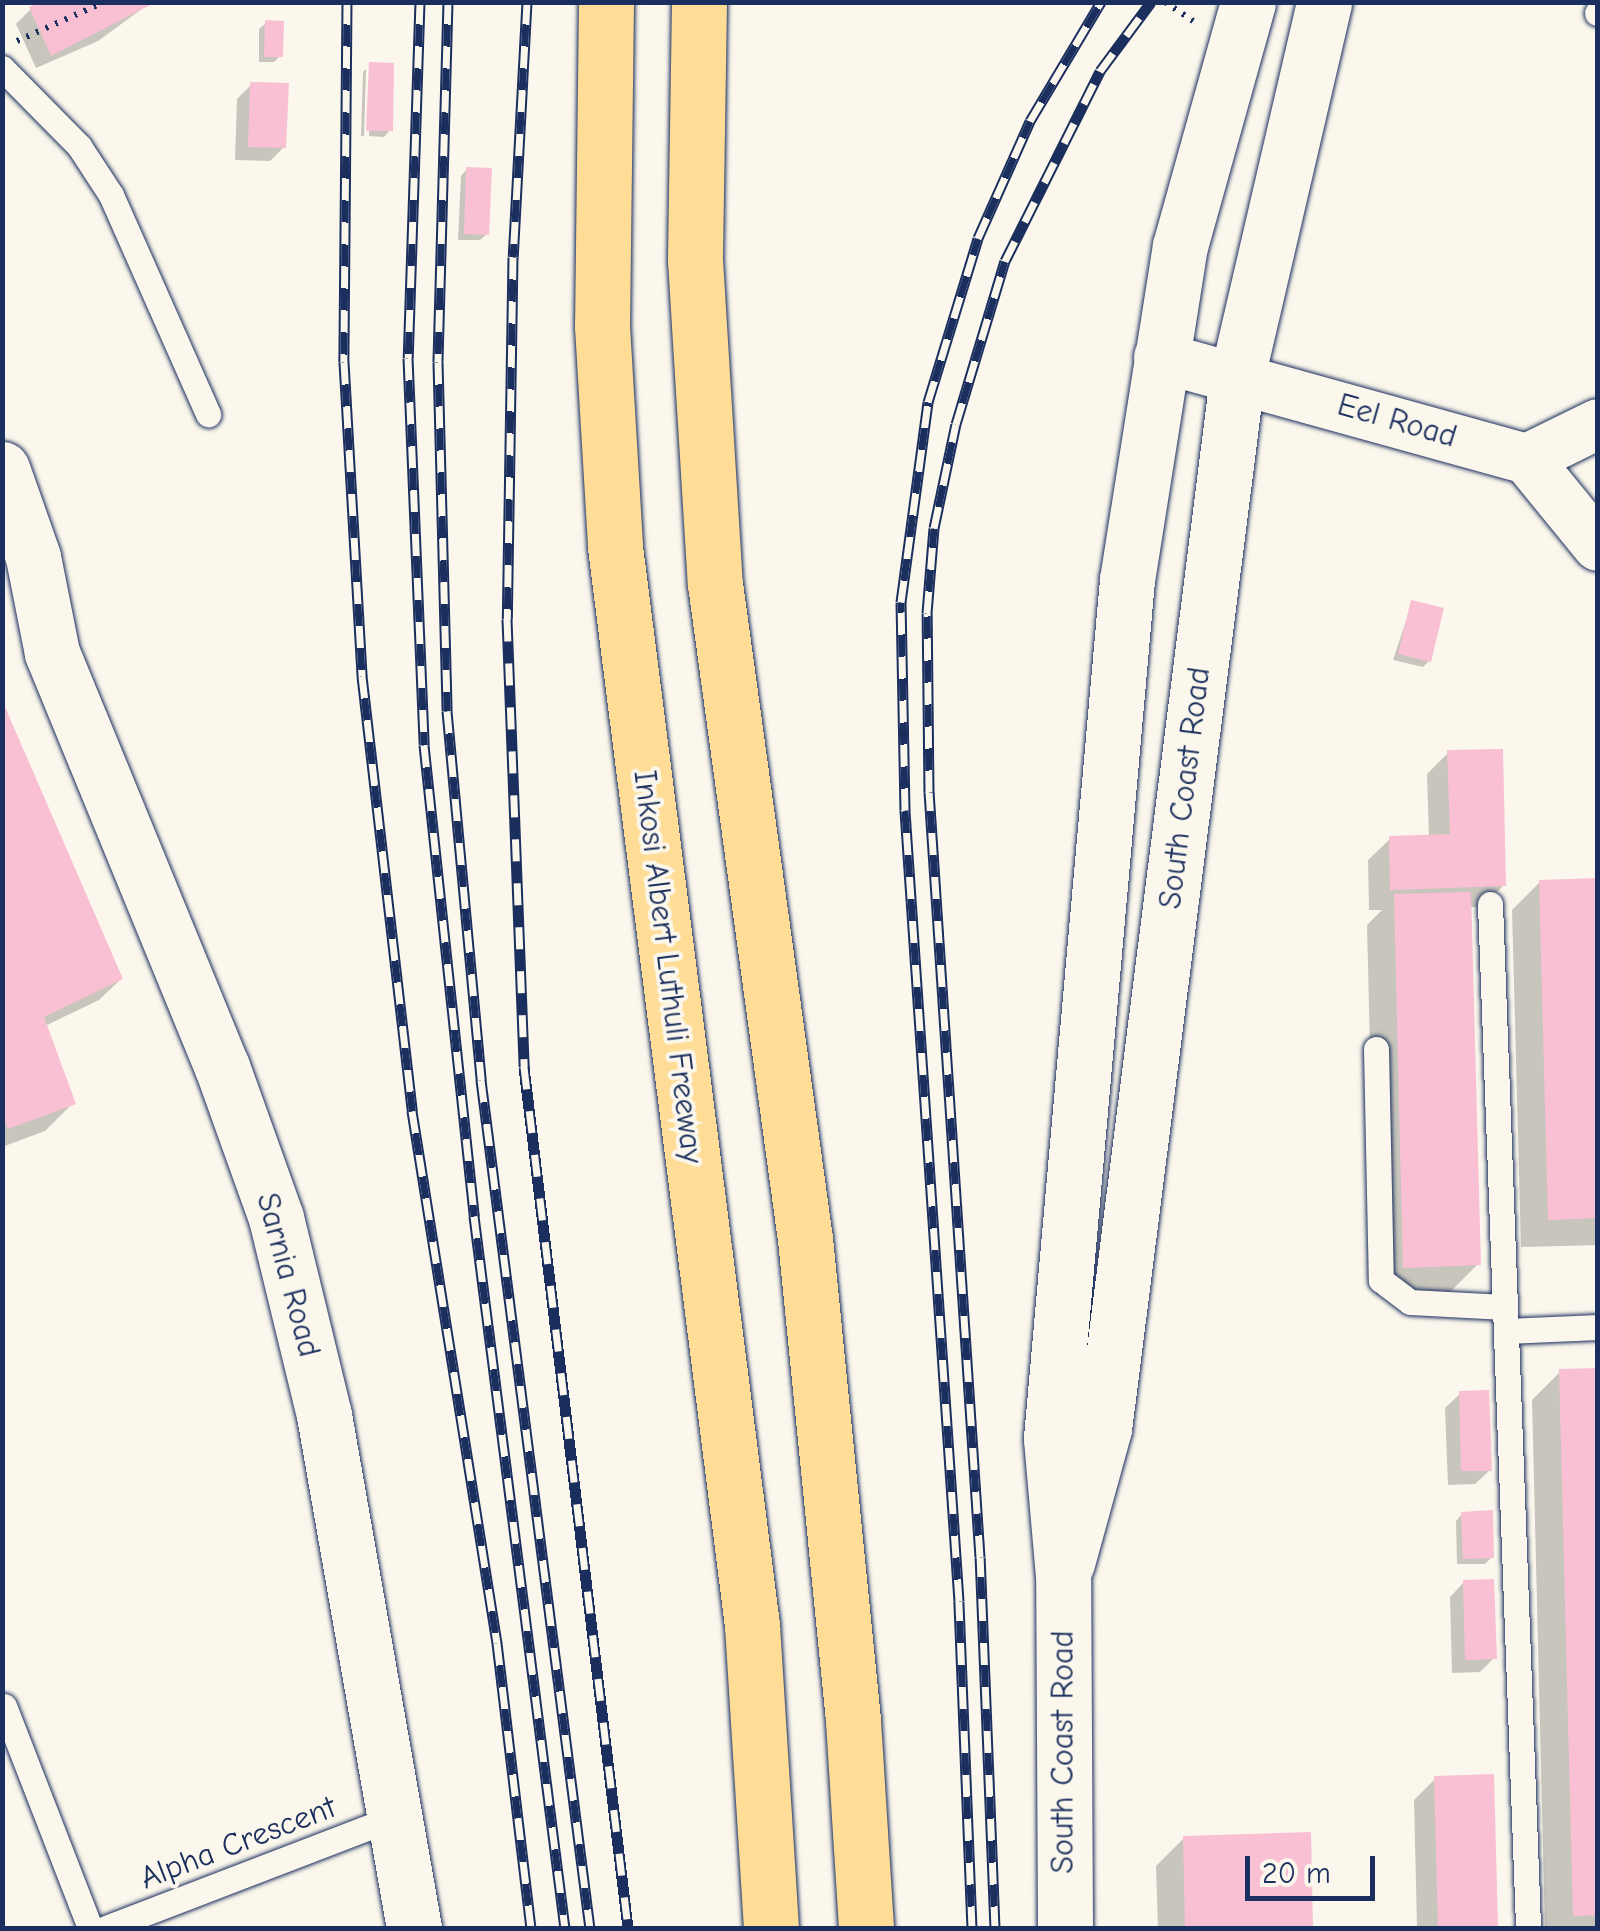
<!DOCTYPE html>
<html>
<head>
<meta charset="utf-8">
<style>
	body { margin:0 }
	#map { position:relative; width:1600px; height:1931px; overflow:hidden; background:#fbf7ec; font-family:"Comic Neue",sans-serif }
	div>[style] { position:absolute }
	.shadow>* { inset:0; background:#0003 }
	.building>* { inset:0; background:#f9c0d4 }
	.path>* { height:6px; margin-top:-3px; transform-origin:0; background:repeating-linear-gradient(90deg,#1b2f5e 0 2.5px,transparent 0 10.5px) }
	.roads { filter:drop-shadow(0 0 2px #1b2f5e) drop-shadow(0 0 2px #1b2f5e) }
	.service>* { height:25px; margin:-12.5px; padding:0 12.5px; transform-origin:12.5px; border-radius:12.5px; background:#fbf7ec }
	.minor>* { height:50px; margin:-25px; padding:0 25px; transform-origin:25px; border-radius:25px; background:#fbf7ec }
	.tertiary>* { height:55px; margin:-27.5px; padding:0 27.5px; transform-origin:27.5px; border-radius:27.5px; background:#fbf7ec }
	.secondary>* { height:55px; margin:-27.5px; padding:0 27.5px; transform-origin:27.5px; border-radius:27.5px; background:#fbf7ec }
	.motorway>* { height:55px; margin:-27.5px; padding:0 27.5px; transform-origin:27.5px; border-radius:27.5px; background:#ffdd96 }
	.rail>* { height:11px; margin-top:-5.5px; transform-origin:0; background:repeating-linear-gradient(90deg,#fbf7ec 0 22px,#1b2f5e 0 44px); box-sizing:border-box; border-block:2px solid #1b2f5e }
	span { translate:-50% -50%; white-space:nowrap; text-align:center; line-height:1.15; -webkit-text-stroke:8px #fbf7ec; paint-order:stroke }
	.street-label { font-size:32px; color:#1b2f5e }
	.frame { position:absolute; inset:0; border:5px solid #1b2f5e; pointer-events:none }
	.scale { position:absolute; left:1245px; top:1856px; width:130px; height:45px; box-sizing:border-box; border:5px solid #1b2f5e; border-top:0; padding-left:12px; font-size:30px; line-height:35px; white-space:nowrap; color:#1b2f5e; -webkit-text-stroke:8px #fbf7ec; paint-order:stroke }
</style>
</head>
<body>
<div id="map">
	<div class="shadow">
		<div style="clip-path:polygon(150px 3px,98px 41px,36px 68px,16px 24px,30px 10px)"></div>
		<div style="clip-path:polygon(266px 23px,280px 56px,274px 62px,259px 62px,259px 29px)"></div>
		<div style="clip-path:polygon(370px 65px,392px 66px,390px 130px,384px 137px,369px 136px)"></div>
		<div style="clip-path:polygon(366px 69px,364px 136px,361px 136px,363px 72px)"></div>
		<div style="clip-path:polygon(251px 85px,284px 147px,270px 161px,235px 160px,237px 99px)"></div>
		<div style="clip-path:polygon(467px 169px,487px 234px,480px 240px,458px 240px,461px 176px)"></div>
		<div style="clip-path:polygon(1412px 603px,1429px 661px,1423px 667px,1393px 660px)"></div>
		<div style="clip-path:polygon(2px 707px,121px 979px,99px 1000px,45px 1026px,73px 1103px,45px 1131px,2px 1147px)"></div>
		<div style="clip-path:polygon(1449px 752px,1504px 885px,1482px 907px,1469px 907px,1478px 1264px,1450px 1292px,1376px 1295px,1367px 925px,1382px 910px,1369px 910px,1368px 860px,1390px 839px,1429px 837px,1427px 774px)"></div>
		<div style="clip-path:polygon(1598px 880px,1598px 1245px,1521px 1247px,1512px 910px,1540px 882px)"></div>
		<div style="clip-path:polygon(1598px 1370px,1598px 1928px,1545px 1928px,1532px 1400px,1560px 1372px)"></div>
		<div style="clip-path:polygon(1460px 1394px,1490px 1470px,1475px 1484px,1448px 1485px,1445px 1408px)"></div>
		<div style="clip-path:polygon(1462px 1514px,1492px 1557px,1485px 1564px,1457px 1564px,1456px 1521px)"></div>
		<div style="clip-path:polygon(1464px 1582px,1494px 1658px,1480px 1672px,1452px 1673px,1450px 1597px)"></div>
		<div style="clip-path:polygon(1491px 1777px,1495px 1928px,1417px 1928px,1414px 1800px,1435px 1779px)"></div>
		<div style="clip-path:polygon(1309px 1834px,1311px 1928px,1158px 1928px,1156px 1866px,1184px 1838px)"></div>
	</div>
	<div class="building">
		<div style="clip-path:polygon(40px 2px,156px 2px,51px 56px,29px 7px)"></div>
		<div style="clip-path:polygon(265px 20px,284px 21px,283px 57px,264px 57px)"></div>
		<div style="clip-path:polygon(369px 62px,394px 63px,393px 131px,366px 131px)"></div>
		<div style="clip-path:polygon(250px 82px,289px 83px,286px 148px,248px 147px)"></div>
		<div style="clip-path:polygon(466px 167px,492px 168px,489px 235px,464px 234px)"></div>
		<div style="clip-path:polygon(1411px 600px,1444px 608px,1431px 662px,1398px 654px)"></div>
		<div style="clip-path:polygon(2px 700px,123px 979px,44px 1017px,76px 1104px,8px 1129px,2px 1115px)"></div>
		<div style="clip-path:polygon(1503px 749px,1506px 886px,1390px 890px,1389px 836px,1450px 834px,1447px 750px)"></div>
		<div style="clip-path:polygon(1598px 878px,1598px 1218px,1548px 1220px,1539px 880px)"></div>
		<div style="clip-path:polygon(1471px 892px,1481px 1265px,1403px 1268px,1394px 894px)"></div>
		<div style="clip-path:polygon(1598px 1368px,1598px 1915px,1573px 1916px,1559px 1369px)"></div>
		<div style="clip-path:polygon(1489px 1390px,1492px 1471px,1461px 1471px,1459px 1391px)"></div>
		<div style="clip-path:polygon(1493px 1510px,1494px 1558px,1463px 1559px,1461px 1512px)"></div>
		<div style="clip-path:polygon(1494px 1579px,1497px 1659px,1465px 1660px,1463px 1580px)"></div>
		<div style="clip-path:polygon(1494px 1774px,1498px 1928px,1438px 1928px,1434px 1776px)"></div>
		<div style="clip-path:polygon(1311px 1832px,1313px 1928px,1185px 1928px,1183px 1836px)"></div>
	</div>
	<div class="path">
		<div style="left:1165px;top:2px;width:34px;rotate:34deg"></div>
		<div style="left:17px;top:41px;width:95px;rotate:-24.1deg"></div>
	</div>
	<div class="roads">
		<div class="service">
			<div style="left:1597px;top:13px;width:1px;rotate:-45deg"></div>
			<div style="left:2px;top:68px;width:110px;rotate:45.4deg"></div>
			<div style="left:79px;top:146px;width:59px;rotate:56.9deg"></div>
			<div style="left:111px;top:195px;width:240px;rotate:66.1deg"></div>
			<div style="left:1490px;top:904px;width:1025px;rotate:87.87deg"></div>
			<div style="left:1376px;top:1049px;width:231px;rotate:88.8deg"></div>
			<div style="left:1381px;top:1280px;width:36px;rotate:37deg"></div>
			<div style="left:1410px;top:1302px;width:95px;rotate:3deg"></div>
			<div style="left:1506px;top:1331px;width:92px;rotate:-2.5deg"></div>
			<div style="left:4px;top:1706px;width:238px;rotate:68.8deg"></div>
			<div style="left:106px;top:1928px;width:307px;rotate:-21deg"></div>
		</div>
		<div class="minor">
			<div style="left:1159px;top:357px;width:382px;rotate:15.5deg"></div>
			<div style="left:1527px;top:459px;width:112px;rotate:50.8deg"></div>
			<div style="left:1527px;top:459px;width:79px;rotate:-26.2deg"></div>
		</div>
		<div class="tertiary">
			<div style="left:1067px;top:1563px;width:139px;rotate:-74.6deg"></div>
			<div style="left:1104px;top:1429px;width:1060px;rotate:-82.79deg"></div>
			<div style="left:1237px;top:377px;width:385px;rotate:-76.9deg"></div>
			<div style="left:1065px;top:1928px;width:352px;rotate:-90.3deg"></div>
			<div style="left:1063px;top:1576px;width:139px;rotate:-95deg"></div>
			<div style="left:1051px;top:1438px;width:861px;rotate:-84.94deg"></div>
			<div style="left:1127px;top:580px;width:338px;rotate:-81deg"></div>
			<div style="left:1180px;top:246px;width:253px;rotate:-74.4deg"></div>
		</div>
		<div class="secondary">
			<div style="left:2px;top:469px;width:93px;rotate:70.6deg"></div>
			<div style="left:33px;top:557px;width:98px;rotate:78.8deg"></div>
			<div style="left:52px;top:653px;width:448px;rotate:67.7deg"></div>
			<div style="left:222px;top:1067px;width:160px;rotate:70.3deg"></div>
			<div style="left:276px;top:1218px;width:203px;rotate:76.3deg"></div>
			<div style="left:324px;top:1415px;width:521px;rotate:80.05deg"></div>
		</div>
		<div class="motorway">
			<div style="left:606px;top:2px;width:324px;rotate:90.7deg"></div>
			<div style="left:602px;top:326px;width:221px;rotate:86.6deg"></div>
			<div style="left:615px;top:547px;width:1088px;rotate:82.76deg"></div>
			<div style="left:752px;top:1626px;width:303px;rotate:86.4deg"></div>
			<div style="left:699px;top:2px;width:258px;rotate:90.9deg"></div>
			<div style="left:695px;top:260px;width:325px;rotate:86.5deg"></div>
			<div style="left:715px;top:584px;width:661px;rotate:82.18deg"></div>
			<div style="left:805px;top:1239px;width:484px;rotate:84.3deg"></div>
			<div style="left:853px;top:1721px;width:207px;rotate:86.4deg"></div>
		</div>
	</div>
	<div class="rail">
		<div style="left:347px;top:2px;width:360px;rotate:90.5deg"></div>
		<div style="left:344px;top:362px;width:315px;rotate:86.7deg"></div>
		<div style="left:362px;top:676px;width:438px;rotate:83.4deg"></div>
		<div style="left:412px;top:1111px;width:539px;rotate:80.92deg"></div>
		<div style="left:497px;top:1643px;width:287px;rotate:83.2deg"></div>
		<div style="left:420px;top:2px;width:356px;rotate:91.9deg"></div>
		<div style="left:408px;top:358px;width:387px;rotate:87.6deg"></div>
		<div style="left:424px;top:745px;width:474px;rotate:83.9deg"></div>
		<div style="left:474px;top:1216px;width:718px;rotate:82.72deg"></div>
		<div style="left:448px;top:2px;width:360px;rotate:91.6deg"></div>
		<div style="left:438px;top:362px;width:349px;rotate:88.5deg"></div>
		<div style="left:447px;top:711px;width:371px;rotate:84.7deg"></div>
		<div style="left:481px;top:1080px;width:855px;rotate:82.68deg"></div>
		<div style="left:527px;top:2px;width:255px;rotate:93.1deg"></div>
		<div style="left:513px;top:257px;width:362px;rotate:90.9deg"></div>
		<div style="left:507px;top:619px;width:448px;rotate:87.8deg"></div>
		<div style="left:524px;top:1067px;width:867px;rotate:83.11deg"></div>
		<div style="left:972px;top:1928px;width:327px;rotate:-92.3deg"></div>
		<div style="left:959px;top:1601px;width:793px;rotate:-93.91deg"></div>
		<div style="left:905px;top:810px;width:208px;rotate:-91.1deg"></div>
		<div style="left:901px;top:602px;width:202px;rotate:-82.3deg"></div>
		<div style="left:928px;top:402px;width:171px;rotate:-73deg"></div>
		<div style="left:978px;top:238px;width:128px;rotate:-66deg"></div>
		<div style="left:1030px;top:121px;width:139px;rotate:-59.2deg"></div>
		<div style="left:995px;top:1928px;width:371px;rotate:-92.3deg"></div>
		<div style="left:980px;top:1557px;width:767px;rotate:-93.81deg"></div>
		<div style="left:929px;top:792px;width:179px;rotate:-90.6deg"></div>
		<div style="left:927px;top:613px;width:85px;rotate:-85.3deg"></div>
		<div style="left:934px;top:528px;width:106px;rotate:-78.1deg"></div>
		<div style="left:956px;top:424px;width:170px;rotate:-73.3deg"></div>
		<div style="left:1005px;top:261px;width:212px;rotate:-63.4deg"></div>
		<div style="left:1100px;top:71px;width:86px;rotate:-53.5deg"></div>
	</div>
	<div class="street-label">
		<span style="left:1397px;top:421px;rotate:16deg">Eel Road</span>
		<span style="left:1185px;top:788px;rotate:-83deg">South Coast Road</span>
		<span style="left:668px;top:967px;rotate:83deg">Inkosi Albert Luthuli Freeway</span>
		<span style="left:288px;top:1275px;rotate:75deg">Sarnia Road</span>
		<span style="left:1063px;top:1752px;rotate:-90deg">South Coast Road</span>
		<span style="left:238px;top:1843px;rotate:-21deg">Alpha Crescent</span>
	</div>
	<div class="frame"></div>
	<div class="scale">20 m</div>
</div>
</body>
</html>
